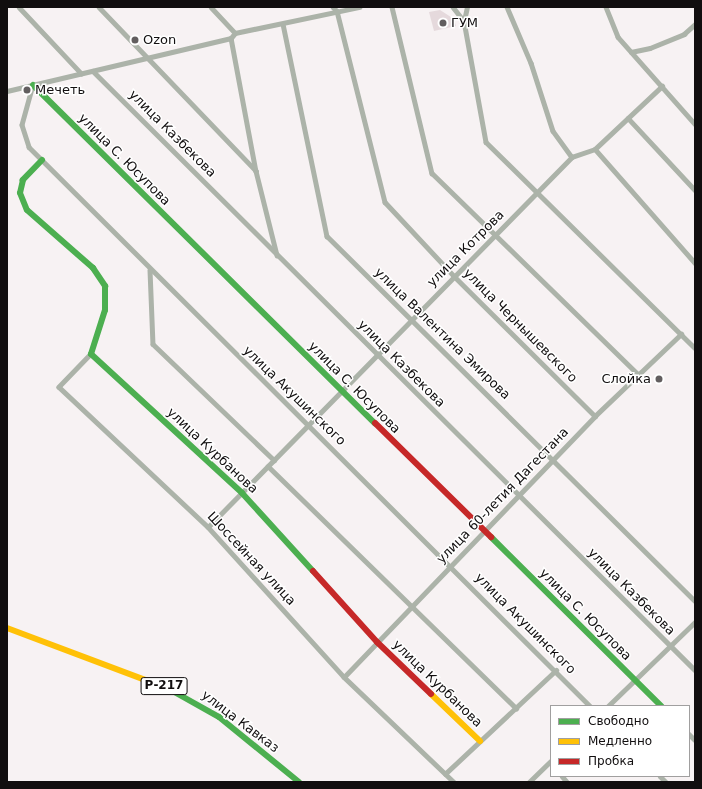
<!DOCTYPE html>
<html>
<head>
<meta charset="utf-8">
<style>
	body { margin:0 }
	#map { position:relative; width:702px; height:789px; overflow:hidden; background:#f7f2f3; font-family:"DejaVu Sans",sans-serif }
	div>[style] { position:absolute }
	.building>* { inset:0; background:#e5d9dc }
	.street>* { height:4.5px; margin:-2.25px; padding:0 2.25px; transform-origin:2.25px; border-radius:2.25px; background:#acb3a9 }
	.fast>* { height:6px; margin:-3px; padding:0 3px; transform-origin:3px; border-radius:3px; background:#4caf50 }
	.slow>* { height:6px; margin:-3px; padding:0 3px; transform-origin:3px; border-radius:3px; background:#ffc107 }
	.jam>* { height:6px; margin:-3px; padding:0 3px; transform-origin:3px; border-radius:3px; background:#c62828 }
	.dots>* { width:11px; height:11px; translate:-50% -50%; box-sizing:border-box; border:2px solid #fff; border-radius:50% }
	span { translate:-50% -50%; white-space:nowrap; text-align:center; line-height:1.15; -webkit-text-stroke:3px #fff; paint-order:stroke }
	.shield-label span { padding:1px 3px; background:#fff; border:1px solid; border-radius:3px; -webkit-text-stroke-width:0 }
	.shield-label { font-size:12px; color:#110e0f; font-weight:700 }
	.poi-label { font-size:13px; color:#110e0f }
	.left { translate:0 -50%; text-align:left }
	.right { translate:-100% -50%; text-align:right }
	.street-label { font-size:13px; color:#110e0f }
	.frame { position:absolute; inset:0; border:8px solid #110e0f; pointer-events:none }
	.legend { position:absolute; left:550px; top:705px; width:140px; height:72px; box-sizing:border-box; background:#fff; border:1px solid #a09f9f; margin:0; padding:5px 7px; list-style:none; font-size:12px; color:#110e0f }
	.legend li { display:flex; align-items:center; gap:8px; height:20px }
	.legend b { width:20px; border:1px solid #a09f9f }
</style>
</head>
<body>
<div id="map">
	<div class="building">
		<div style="clip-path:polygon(440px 10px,454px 19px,456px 26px,434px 31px,429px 12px)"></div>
	</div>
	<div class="street">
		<div style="left:19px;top:7px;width:91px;rotate:46.8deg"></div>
		<div style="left:99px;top:7px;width:227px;rotate:46.2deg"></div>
		<div style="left:211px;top:7px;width:35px;rotate:47deg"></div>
		<div style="left:333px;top:7px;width:6px;rotate:45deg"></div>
		<div style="left:337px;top:11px;width:197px;rotate:75.9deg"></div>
		<div style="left:385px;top:202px;width:101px;rotate:47deg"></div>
		<div style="left:454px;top:276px;width:199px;rotate:44.8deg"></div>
		<div style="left:392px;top:7px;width:171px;rotate:76.5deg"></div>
		<div style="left:432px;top:173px;width:288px;rotate:44.3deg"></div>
		<div style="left:453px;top:7px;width:18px;rotate:52deg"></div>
		<div style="left:464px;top:21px;width:14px;rotate:-78deg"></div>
		<div style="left:507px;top:7px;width:61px;rotate:66.8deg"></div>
		<div style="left:531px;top:63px;width:71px;rotate:72.1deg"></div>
		<div style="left:553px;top:131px;width:32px;rotate:54deg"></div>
		<div style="left:606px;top:7px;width:32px;rotate:68deg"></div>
		<div style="left:618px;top:37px;width:116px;rotate:48.5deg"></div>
		<div style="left:464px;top:21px;width:123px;rotate:79.7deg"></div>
		<div style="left:486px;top:142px;width:293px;rotate:44.6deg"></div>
		<div style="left:283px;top:24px;width:217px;rotate:78.3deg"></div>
		<div style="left:327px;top:236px;width:518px;rotate:44.77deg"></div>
		<div style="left:231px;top:38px;width:135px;rotate:79.4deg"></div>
		<div style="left:256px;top:171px;width:87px;rotate:76deg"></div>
		<div style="left:631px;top:52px;width:19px;rotate:-12deg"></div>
		<div style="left:650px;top:48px;width:37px;rotate:-22deg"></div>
		<div style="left:684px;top:34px;width:15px;rotate:-42deg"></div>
		<div style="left:93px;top:71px;width:849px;rotate:44.86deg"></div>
		<div style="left:33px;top:85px;width:41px;rotate:105.4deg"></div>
		<div style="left:22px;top:125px;width:23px;rotate:72deg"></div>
		<div style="left:29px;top:147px;width:792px;rotate:44.9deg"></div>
		<div style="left:7px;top:91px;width:230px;rotate:-13.3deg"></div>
		<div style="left:231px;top:38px;width:6px;rotate:-51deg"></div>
		<div style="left:235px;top:33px;width:127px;rotate:-11.8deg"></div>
		<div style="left:628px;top:118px;width:98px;rotate:47.1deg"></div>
		<div style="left:595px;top:149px;width:152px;rotate:48.7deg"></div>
		<div style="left:150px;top:270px;width:74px;rotate:87.7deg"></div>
		<div style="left:153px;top:344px;width:168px;rotate:43.8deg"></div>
		<div style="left:91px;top:354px;width:46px;rotate:134.1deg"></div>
		<div style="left:59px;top:387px;width:204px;rotate:43.2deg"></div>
		<div style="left:208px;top:527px;width:202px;rotate:47.8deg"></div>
		<div style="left:344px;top:677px;width:152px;rotate:43.7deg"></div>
		<div style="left:268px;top:466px;width:347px;rotate:44.3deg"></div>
		<div style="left:208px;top:527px;width:519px;rotate:-45.47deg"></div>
		<div style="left:572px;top:157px;width:24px;rotate:-19deg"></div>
		<div style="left:595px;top:149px;width:92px;rotate:-43.2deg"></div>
		<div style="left:344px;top:677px;width:362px;rotate:-46.1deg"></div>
		<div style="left:595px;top:416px;width:119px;rotate:-43.6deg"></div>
		<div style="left:608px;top:706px;width:121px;rotate:-44deg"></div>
		<div style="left:689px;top:734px;width:8px;rotate:45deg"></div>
		<div style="left:445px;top:774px;width:152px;rotate:-43.1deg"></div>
		<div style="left:562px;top:776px;width:8px;rotate:50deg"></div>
		<div style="left:660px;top:776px;width:8px;rotate:45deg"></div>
		<div style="left:529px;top:782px;width:30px;rotate:-44deg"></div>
	</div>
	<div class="fast">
		<div style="left:33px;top:85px;width:481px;rotate:44.7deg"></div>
		<div style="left:42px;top:160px;width:28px;rotate:134deg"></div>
		<div style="left:23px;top:180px;width:13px;rotate:103deg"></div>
		<div style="left:20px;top:193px;width:18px;rotate:68deg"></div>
		<div style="left:27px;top:210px;width:88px;rotate:41.3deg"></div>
		<div style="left:93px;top:268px;width:22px;rotate:56deg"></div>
		<div style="left:105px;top:286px;width:24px;rotate:90deg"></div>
		<div style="left:105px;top:310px;width:46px;rotate:107.7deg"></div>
		<div style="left:91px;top:354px;width:205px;rotate:42.6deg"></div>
		<div style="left:242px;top:493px;width:105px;rotate:47.7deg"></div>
		<div style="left:491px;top:537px;width:240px;rotate:44.8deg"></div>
		<div style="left:169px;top:689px;width:57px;rotate:29.2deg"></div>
		<div style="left:219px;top:717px;width:103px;rotate:39.1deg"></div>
	</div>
	<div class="slow">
		<div style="left:7px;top:628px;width:173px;rotate:20.6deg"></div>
		<div style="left:431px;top:694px;width:68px;rotate:43.8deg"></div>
	</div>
	<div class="jam">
		<div style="left:375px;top:423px;width:163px;rotate:44.5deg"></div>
		<div style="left:313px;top:571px;width:96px;rotate:48deg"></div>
		<div style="left:377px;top:642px;width:75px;rotate:43.9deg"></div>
	</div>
	<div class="dots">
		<div style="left:443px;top:23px;background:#625e5f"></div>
		<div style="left:135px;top:40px;background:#625e5f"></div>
		<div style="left:27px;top:90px;background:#625e5f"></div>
		<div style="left:659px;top:379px;background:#625e5f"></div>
	</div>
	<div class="shield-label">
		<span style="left:164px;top:686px">Р-217</span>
	</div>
	<div class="poi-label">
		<span class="left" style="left:451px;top:23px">ГУМ</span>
		<span class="left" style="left:143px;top:40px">Ozon</span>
		<span class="left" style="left:35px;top:90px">Мечеть</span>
		<span class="right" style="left:651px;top:379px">Слойка</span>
	</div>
	<div class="street-label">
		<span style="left:172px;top:134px;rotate:45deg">улица Казбекова</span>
		<span style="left:124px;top:160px;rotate:45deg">улица С. Юсупова</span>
		<span style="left:466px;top:249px;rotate:-45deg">улица Котрова</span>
		<span style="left:520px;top:326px;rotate:45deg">улица Чернышевского</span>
		<span style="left:442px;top:334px;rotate:44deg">улица Валентина Эмирова</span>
		<span style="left:401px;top:364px;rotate:45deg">улица Казбекова</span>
		<span style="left:354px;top:388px;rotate:45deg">улица С. Юсупова</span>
		<span style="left:294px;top:396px;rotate:44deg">улица Акушинского</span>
		<span style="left:212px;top:451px;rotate:43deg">улица Курбанова</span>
		<span style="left:503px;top:496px;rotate:-46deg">улица 60-летия Дагестана</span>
		<span style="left:251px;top:559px;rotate:47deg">Шоссейная улица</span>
		<span style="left:631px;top:592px;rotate:45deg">улица Казбекова</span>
		<span style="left:585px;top:615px;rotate:45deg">улица С. Юсупова</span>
		<span style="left:525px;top:624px;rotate:45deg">улица Акушинского</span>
		<span style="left:437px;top:684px;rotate:44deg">улица Курбанова</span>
		<span style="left:240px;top:722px;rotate:37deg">улица Кавказ</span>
	</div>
	<div class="frame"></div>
	<ul class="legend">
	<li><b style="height:5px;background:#4caf50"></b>Свободно</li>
	<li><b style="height:5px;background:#ffc107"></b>Медленно</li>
	<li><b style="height:5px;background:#c62828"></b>Пробка</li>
	</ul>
</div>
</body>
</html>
